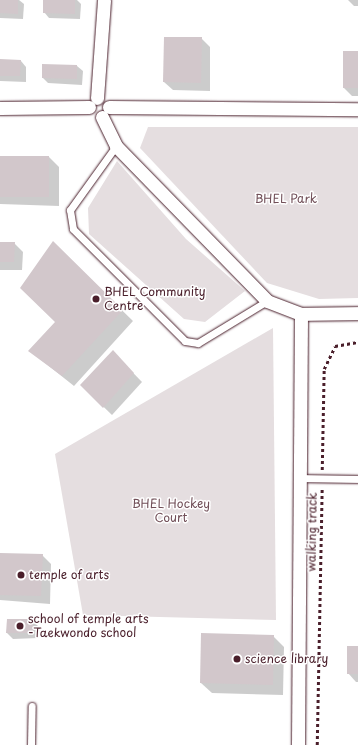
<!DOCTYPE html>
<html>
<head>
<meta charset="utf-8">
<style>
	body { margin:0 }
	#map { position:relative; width:358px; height:745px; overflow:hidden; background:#fff; font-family:"Playpen Sans",sans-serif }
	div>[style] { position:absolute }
	.green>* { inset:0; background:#e5dee0 }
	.shadow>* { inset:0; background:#0003 }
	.building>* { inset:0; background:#d2c7cb }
	.path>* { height:2.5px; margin-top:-1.25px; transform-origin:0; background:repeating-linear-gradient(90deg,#4a1f2b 0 3px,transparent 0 6px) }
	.roads { filter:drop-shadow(0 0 1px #4a1f2b) drop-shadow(0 0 1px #4a1f2b) }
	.service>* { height:7px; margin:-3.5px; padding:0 3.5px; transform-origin:3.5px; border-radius:3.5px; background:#fff }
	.minor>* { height:13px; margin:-6.5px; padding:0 6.5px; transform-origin:6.5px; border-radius:6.5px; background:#fff }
	.dots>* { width:11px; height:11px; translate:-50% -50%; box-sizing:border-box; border:2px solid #fff; border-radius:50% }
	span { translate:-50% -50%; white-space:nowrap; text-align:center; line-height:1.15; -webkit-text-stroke:3px #fff; paint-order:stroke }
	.park-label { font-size:12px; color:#714f58 }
	.poi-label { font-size:12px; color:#4a1f2b }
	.left { translate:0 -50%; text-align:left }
	.street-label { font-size:12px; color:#4a1f2b }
</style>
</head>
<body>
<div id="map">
	<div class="green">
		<div style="clip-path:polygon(148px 127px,358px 127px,358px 298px,319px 299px,267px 283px,140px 148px)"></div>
		<div style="clip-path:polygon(117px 161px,186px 239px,245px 291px,205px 322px,184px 319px,89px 234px,88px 208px)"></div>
		<div style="clip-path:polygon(273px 328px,276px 620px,83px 615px,55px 454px)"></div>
	</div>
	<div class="shadow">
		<div style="clip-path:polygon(0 0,19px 0,24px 4px,23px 19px,0 18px)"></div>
		<div style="clip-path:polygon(44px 0,77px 0,81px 4px,80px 19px,49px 18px,44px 12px)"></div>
		<div style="clip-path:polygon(348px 0,358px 0,358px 6px,354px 6px)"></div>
		<div style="clip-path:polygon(201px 38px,210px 47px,210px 91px,173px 90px,164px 82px)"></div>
		<div style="clip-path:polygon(358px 52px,358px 96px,352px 96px,344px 88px)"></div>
		<div style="clip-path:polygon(0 60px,21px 61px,26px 67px,26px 82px,0 81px)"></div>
		<div style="clip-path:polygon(77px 66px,83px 71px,82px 85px,48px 83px,43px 78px)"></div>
		<div style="clip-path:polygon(0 157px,49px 157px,59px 167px,59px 206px,0 204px)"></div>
		<div style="clip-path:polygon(0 243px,14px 243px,23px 252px,22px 270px,0 270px)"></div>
		<div style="clip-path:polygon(53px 243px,133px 321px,74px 386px,30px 351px,56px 322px)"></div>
		<div style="clip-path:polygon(113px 352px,142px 382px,112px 415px,81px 385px)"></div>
		<div style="clip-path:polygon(0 554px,42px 555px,51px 564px,50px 604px,0 600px)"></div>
		<div style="clip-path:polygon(32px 620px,38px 626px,38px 638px,13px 639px,7px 633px)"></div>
		<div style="clip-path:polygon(273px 636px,284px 647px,283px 695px,212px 693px,201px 683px)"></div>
		<div style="clip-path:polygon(358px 647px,358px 682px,356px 682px,348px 673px)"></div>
	</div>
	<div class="building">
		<div style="clip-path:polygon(0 0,18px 0,18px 14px,0 13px)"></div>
		<div style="clip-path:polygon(43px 0,75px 0,75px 14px,43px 13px)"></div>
		<div style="clip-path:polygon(164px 37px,202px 37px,201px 83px,163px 82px)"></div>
		<div style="clip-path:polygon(343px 51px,358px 51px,358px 88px,343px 88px)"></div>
		<div style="clip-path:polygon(0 59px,21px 60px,20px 76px,0 76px)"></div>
		<div style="clip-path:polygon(42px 64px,77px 65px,77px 79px,42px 78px)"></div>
		<div style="clip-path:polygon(0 156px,49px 156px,49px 197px,0 197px)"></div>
		<div style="clip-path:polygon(53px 241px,123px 310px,62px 376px,28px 351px,55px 322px,20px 288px)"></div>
		<div style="clip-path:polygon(0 242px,15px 242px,14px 262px,0 262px)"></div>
		<div style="clip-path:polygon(113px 350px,134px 373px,103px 408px,80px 385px)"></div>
		<div style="clip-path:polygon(0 553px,43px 554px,41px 596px,0 595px)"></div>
		<div style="clip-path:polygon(7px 619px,33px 619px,33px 633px,6px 633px)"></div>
		<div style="clip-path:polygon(201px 633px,274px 635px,273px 685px,200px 683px)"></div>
		<div style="clip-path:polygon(347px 646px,358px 646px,358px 674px,347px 674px)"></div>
	</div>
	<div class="path">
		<div style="left:322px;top:470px;width:101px;rotate:-88.9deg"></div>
		<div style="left:324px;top:369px;width:25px;rotate:-64deg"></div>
		<div style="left:335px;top:346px;width:23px;rotate:-10deg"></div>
		<div style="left:317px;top:745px;width:258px;rotate:-88.9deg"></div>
	</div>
	<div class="roads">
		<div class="service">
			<div style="left:116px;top:146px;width:79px;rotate:125.7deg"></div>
			<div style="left:70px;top:210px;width:19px;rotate:81deg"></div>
			<div style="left:73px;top:229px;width:158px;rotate:45deg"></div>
			<div style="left:185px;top:341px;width:13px;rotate:9deg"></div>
			<div style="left:198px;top:343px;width:81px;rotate:-31.3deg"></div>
			<div style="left:299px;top:478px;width:59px;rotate:1deg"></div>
			<div style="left:31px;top:745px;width:39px;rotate:-89deg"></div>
		</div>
		<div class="minor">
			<div style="left:97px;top:98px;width:98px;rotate:-85.9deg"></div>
			<div style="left:109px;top:107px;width:249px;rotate:0.5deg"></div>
			<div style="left:0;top:108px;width:89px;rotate:-0.6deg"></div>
			<div style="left:102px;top:117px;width:32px;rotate:64deg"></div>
			<div style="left:116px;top:146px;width:216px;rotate:45.7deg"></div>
			<div style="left:267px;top:301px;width:36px;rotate:21deg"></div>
			<div style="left:301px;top:314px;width:57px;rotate:-1deg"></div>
			<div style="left:298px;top:745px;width:431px;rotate:-89.6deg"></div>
		</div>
	</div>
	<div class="dots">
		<div style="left:96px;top:299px;background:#4a1f2b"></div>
		<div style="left:21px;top:575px;background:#4a1f2b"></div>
		<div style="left:20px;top:626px;background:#4a1f2b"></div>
		<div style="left:237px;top:659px;background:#4a1f2b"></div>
	</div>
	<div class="park-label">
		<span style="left:286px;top:199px">BHEL Park</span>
		<span style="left:171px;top:511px">BHEL Hockey<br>Court</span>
	</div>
	<div class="poi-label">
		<span class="left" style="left:104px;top:299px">BHEL Community<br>Centre</span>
		<span class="left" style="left:29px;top:575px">temple of arts</span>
		<span class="left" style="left:28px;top:626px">school of temple arts<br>-Taekwondo school</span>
		<span class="left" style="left:245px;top:659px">science library</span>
	</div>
	<div class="street-label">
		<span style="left:312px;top:532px;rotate:-89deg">walking track</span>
	</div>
</div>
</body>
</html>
